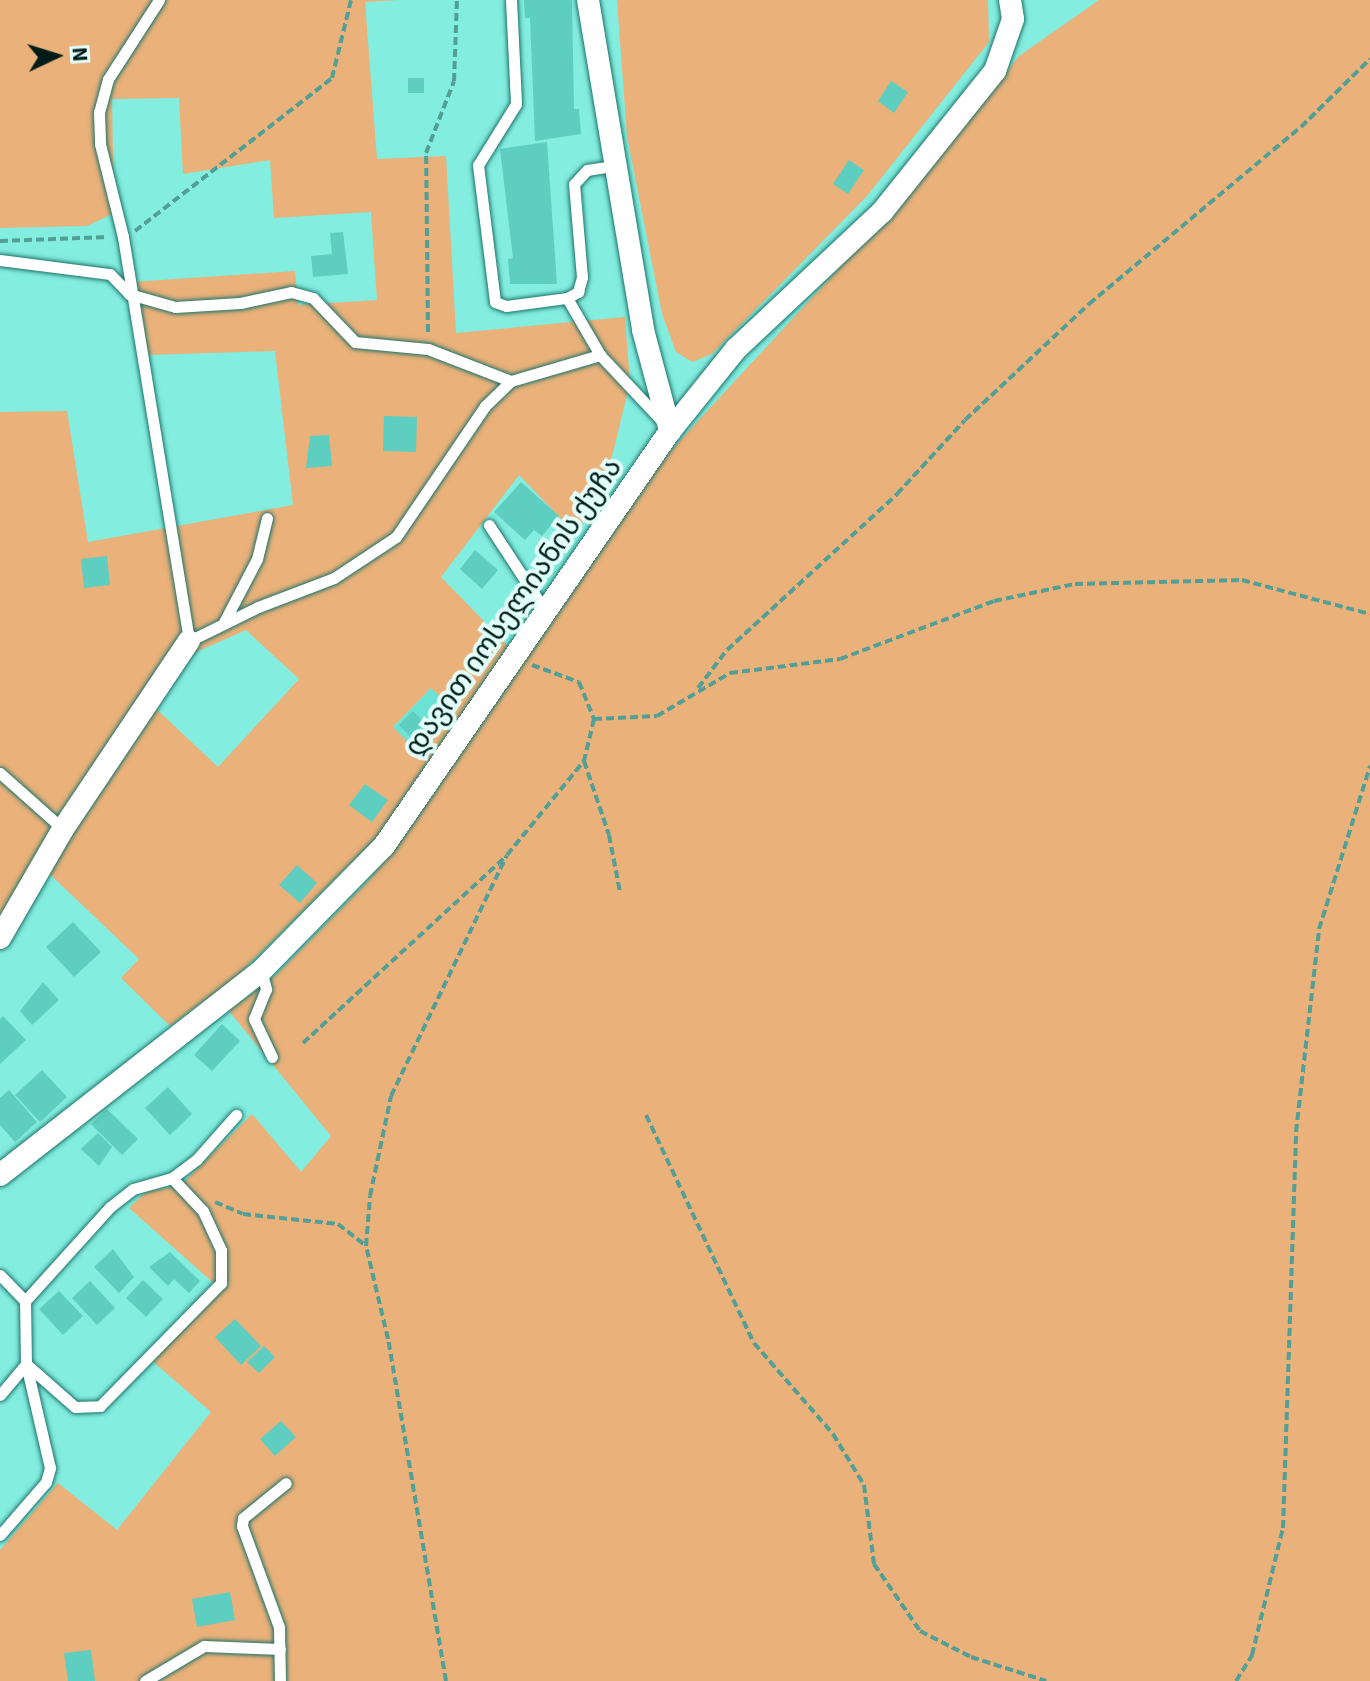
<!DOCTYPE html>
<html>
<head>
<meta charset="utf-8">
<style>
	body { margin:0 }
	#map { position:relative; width:1370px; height:1681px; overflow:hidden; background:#83eddf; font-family:"Source Sans 3","Noto Sans Georgian",sans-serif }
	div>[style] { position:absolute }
	.built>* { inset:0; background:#6be3d4 }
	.green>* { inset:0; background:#eab17a }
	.building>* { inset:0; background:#5ecec0 }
	.path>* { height:4px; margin-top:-2px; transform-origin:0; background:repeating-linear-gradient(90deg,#529f95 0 8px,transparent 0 12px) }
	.roads { filter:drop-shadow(0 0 2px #1d746a) drop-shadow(0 0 2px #1d746a) }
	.service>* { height:11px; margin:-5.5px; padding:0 5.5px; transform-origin:5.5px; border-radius:5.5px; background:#fff }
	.minor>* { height:22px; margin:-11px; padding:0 11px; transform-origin:11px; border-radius:11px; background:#fff }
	span { translate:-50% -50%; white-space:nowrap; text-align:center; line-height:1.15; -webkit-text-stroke:8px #e2fffa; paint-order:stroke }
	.street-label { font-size:28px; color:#001c19 }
	.north { position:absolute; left:16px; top:16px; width:80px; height:80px; -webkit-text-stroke:6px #e2fffa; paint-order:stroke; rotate:86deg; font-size:22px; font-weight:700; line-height:32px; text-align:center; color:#001c19 }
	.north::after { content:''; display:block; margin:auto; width:28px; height:36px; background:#001c19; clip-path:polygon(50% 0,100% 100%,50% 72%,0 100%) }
</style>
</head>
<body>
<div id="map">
	<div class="built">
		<div style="clip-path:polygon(431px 688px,455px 711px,417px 751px,393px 728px)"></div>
	</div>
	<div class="green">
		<div style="clip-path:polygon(evenodd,0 0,399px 0,365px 2px,377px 159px,446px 156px,456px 333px,625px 317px,630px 383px,605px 485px,576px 534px,519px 475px,441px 577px,510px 648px,384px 830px,234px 979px,170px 1026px,121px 978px,139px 959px,35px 860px,0 920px,0 412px,67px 411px,88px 542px,293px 505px,275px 351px,149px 355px,131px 282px,295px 271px,298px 305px,377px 300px,371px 212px,274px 218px,270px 160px,183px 174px,179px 98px,112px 99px,114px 213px,87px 226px,0 228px,0 0,246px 630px,299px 679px,218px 767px,150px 703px,196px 652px,246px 630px,0 0,431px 688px,455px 711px,417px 751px,393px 727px,431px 688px)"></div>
		<div style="clip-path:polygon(617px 0,988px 0,989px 42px,867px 196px,712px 354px,692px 362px,676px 352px,662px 314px,627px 136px)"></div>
		<div style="clip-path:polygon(1099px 0,1370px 0,1370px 1681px,0 1681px,0 1550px,58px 1483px,117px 1530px,211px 1412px,150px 1359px,218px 1287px,129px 1208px,147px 1191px,180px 1186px,252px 1114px,301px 1172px,331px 1136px,229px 1011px,277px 974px,369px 880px,409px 829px,661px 461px,928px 172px,1019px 56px)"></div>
	</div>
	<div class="building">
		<div style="clip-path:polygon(524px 0,572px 0,574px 109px,579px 109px,581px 134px,535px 141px,530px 18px,525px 18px)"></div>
		<div style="clip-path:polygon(408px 78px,424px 78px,424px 93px,408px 93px)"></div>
		<div style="clip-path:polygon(891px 81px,908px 92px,894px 113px,878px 101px)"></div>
		<div style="clip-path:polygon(547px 142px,557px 284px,510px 284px,508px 259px,513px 258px,500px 149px)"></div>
		<div style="clip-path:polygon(849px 160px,864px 170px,848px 194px,833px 184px)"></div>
		<div style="clip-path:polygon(343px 232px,348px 274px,313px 277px,311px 256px,332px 254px,330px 233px)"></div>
		<div style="clip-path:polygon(384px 416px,417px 417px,416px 452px,383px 451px)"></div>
		<div style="clip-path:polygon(329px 435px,332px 466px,306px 468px,310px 436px)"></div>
		<div style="clip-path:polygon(521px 482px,559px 516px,542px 536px,534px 530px,525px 540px,494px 512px)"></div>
		<div style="clip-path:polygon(475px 550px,498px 570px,482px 589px,460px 569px)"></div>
		<div style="clip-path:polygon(107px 556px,110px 585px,84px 588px,81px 559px)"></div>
		<div style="clip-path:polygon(413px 711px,425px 723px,411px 737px,399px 725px)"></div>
		<div style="clip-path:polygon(365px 784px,388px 800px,372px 822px,349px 805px)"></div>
		<div style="clip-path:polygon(297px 865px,317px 883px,300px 903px,279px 885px)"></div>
		<div style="clip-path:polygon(73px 922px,101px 952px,74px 977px,46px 947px)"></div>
		<div style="clip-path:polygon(43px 982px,59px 1000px,32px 1025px,20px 1011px)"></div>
		<div style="clip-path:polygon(3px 1016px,26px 1040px,0 1064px,0 1019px)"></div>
		<div style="clip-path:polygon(222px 1024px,240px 1041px,212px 1071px,194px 1055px)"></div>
		<div style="clip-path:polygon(42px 1070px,67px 1097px,40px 1122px,15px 1095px)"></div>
		<div style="clip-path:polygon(168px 1087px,192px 1114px,170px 1135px,145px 1108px)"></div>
		<div style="clip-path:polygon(9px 1090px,37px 1122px,15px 1142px,0 1125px,0 1098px)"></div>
		<div style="clip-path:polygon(107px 1109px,138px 1139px,122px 1155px,91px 1124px)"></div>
		<div style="clip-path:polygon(98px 1133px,112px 1147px,99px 1166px,81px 1149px)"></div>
		<div style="clip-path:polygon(113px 1249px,134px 1277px,119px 1293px,94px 1267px)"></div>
		<div style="clip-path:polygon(170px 1252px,200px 1281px,189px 1293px,174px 1279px,168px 1286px,149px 1267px)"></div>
		<div style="clip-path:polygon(143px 1280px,163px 1299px,146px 1317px,126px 1298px)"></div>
		<div style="clip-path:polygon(90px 1281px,115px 1308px,97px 1325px,72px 1298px)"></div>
		<div style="clip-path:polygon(59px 1291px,83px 1316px,63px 1335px,39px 1309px)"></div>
		<div style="clip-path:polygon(235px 1319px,261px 1346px,241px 1365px,215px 1337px)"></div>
		<div style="clip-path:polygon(264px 1346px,275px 1357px,259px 1373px,247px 1362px)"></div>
		<div style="clip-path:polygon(281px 1421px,296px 1437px,275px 1456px,260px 1439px)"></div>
		<div style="clip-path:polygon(230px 1592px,235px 1620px,197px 1627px,192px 1599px)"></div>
		<div style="clip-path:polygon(91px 1650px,95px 1681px,68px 1681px,64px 1653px)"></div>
	</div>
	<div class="path">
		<div style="left:135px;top:231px;width:249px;rotate:-37.8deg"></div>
		<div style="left:332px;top:78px;width:80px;rotate:-76.3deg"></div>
		<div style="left:0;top:241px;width:108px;rotate:-2.1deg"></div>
		<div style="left:428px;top:332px;width:179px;rotate:-90.6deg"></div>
		<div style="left:426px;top:153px;width:77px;rotate:-68.7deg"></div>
		<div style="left:454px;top:81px;width:81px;rotate:-87.9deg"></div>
		<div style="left:532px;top:665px;width:50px;rotate:19.9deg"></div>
		<div style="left:579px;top:682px;width:40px;rotate:68deg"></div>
		<div style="left:594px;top:719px;width:43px;rotate:103.4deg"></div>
		<div style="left:584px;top:761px;width:78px;rotate:71.3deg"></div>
		<div style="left:609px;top:835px;width:58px;rotate:79.1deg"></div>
		<div style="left:698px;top:688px;width:48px;rotate:-52.7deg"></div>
		<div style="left:727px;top:650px;width:231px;rotate:-42.5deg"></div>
		<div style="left:897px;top:494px;width:100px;rotate:-47.4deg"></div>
		<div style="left:965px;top:420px;width:170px;rotate:-43.1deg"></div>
		<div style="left:1089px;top:304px;width:276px;rotate:-39.9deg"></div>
		<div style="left:1301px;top:127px;width:97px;rotate:-44.6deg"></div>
		<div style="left:594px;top:719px;width:63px;rotate:-2.7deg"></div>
		<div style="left:657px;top:716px;width:85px;rotate:-30.5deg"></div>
		<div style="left:730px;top:673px;width:111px;rotate:-7.3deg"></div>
		<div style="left:840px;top:659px;width:165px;rotate:-20.6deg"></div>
		<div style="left:994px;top:601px;width:83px;rotate:-11.9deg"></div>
		<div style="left:1075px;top:584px;width:167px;rotate:-1.4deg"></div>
		<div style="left:1242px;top:580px;width:132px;rotate:14.9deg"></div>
		<div style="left:303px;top:1043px;width:275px;rotate:-42.6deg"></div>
		<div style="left:646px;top:1115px;width:252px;rotate:64.7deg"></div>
		<div style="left:754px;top:1343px;width:121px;rotate:49deg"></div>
		<div style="left:833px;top:1434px;width:60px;rotate:58.7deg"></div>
		<div style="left:864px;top:1485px;width:80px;rotate:82.8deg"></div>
		<div style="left:874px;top:1564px;width:81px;rotate:55.5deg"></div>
		<div style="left:920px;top:1631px;width:57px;rotate:27deg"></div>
		<div style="left:971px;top:1657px;width:79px;rotate:17.7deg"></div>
		<div style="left:215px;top:1202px;width:30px;rotate:23deg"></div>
		<div style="left:243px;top:1214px;width:96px;rotate:6deg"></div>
		<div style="left:338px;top:1224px;width:36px;rotate:38deg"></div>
		<div style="left:446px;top:1681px;width:347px;rotate:-99.6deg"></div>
		<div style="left:388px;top:1339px;width:96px;rotate:-103.3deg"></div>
		<div style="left:366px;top:1246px;width:50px;rotate:-85.4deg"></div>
		<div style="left:370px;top:1196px;width:102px;rotate:-78.1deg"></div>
		<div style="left:391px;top:1096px;width:267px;rotate:-64.3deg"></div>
		<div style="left:507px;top:855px;width:122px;rotate:-50.7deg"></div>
		<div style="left:1236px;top:1681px;width:31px;rotate:-58deg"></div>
		<div style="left:1252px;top:1655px;width:131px;rotate:-76.3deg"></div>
		<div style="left:1283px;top:1528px;width:396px;rotate:-88.1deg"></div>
		<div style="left:1296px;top:1132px;width:204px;rotate:-83.5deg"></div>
		<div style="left:1319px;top:929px;width:171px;rotate:-72.6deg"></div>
	</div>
	<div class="roads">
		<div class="service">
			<div style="left:159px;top:0;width:94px;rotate:122.8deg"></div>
			<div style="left:108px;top:79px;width:34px;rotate:105deg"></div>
			<div style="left:99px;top:112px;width:32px;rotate:88deg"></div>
			<div style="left:100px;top:144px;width:96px;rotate:76.1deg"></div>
			<div style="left:123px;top:237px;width:409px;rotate:80.7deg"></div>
			<div style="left:189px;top:641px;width:77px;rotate:-26.2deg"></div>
			<div style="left:258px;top:607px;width:81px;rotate:-20.9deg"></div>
			<div style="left:334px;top:578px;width:74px;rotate:-33.5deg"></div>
			<div style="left:396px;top:537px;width:158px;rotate:-55.8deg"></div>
			<div style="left:485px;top:406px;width:36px;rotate:-44deg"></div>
			<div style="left:511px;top:0;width:104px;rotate:87.2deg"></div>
			<div style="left:516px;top:104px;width:72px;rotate:121.9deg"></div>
			<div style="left:478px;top:165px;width:138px;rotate:82.9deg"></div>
			<div style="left:495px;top:302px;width:12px;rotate:20deg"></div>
			<div style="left:506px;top:306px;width:62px;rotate:-7.5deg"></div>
			<div style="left:567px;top:298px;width:13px;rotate:-29deg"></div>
			<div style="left:578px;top:292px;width:16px;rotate:-75deg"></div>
			<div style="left:582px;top:277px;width:93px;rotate:-94.9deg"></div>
			<div style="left:574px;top:184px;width:19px;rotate:-47deg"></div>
			<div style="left:587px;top:170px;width:25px;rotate:-9deg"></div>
			<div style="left:0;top:260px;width:111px;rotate:7.3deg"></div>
			<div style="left:110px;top:274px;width:28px;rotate:46deg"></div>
			<div style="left:129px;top:294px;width:48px;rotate:15.8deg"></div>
			<div style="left:175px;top:307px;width:65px;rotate:-3.5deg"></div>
			<div style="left:240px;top:303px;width:52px;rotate:-12.2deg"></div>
			<div style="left:291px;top:292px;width:23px;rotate:15deg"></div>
			<div style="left:313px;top:298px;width:61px;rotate:46.3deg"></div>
			<div style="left:355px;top:342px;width:73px;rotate:5.5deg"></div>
			<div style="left:428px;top:349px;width:89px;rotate:21.1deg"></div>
			<div style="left:511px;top:381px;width:93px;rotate:-16.3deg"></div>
			<div style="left:600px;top:355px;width:91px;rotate:46.8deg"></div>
			<div style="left:567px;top:298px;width:66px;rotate:59.9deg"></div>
			<div style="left:489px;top:525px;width:104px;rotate:56.8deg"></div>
			<div style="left:224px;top:622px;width:71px;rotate:-62.4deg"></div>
			<div style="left:257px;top:559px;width:42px;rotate:-76.3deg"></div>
			<div style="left:0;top:773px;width:84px;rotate:41.6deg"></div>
			<div style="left:261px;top:971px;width:19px;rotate:74deg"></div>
			<div style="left:266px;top:989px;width:32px;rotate:112deg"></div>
			<div style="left:254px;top:1019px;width:42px;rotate:64.7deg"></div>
			<div style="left:0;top:1275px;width:36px;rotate:46deg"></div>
			<div style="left:25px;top:1301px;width:127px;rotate:-47.9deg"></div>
			<div style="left:110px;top:1207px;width:29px;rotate:-38deg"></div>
			<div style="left:133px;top:1189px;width:41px;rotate:-15.8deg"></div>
			<div style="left:172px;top:1178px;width:31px;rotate:-37deg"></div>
			<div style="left:197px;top:1159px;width:59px;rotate:-48.4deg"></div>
			<div style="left:0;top:1395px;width:40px;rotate:-50deg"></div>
			<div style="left:26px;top:1364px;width:65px;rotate:41.3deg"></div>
			<div style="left:75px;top:1407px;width:25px;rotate:-2deg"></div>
			<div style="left:100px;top:1406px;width:173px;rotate:-45.5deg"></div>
			<div style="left:221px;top:1283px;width:33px;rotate:-90deg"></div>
			<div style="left:221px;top:1250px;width:43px;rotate:-114.8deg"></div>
			<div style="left:203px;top:1211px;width:45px;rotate:-133.2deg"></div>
			<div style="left:0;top:1535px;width:70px;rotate:-49deg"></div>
			<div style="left:46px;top:1482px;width:15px;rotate:-74deg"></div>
			<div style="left:50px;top:1468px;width:107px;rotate:-103deg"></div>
			<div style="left:26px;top:1364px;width:63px;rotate:-90.9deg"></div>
			<div style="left:145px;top:1681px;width:69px;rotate:-30.7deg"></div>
			<div style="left:204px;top:1646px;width:76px;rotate:2.3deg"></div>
			<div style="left:280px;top:1681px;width:54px;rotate:-91.1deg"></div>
			<div style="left:279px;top:1627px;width:108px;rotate:-110.1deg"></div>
			<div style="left:242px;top:1526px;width:8px;rotate:-83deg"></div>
			<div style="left:243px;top:1518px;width:55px;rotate:-39.1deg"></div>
		</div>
		<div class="minor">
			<div style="left:588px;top:0;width:335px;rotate:80.5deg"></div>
			<div style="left:643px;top:330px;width:105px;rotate:75deg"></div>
			<div style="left:0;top:938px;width:126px;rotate:-60deg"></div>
			<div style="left:63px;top:829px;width:226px;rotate:-56.2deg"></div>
			<div style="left:0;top:1175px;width:331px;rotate:-38deg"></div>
			<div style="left:261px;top:971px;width:175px;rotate:-45.5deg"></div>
			<div style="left:384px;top:846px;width:504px;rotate:-55.43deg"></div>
			<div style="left:670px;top:431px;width:105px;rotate:-51.2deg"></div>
			<div style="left:736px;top:349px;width:200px;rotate:-43.2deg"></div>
			<div style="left:882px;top:212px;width:181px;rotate:-51.3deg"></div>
			<div style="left:995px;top:71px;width:55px;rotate:-70.9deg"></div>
			<div style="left:1013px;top:19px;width:19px;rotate:-99deg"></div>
		</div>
	</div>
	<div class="street-label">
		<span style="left:513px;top:607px;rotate:-55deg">დავით იოსელიანის ქუჩა</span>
	</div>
	<div class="north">N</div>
</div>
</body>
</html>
